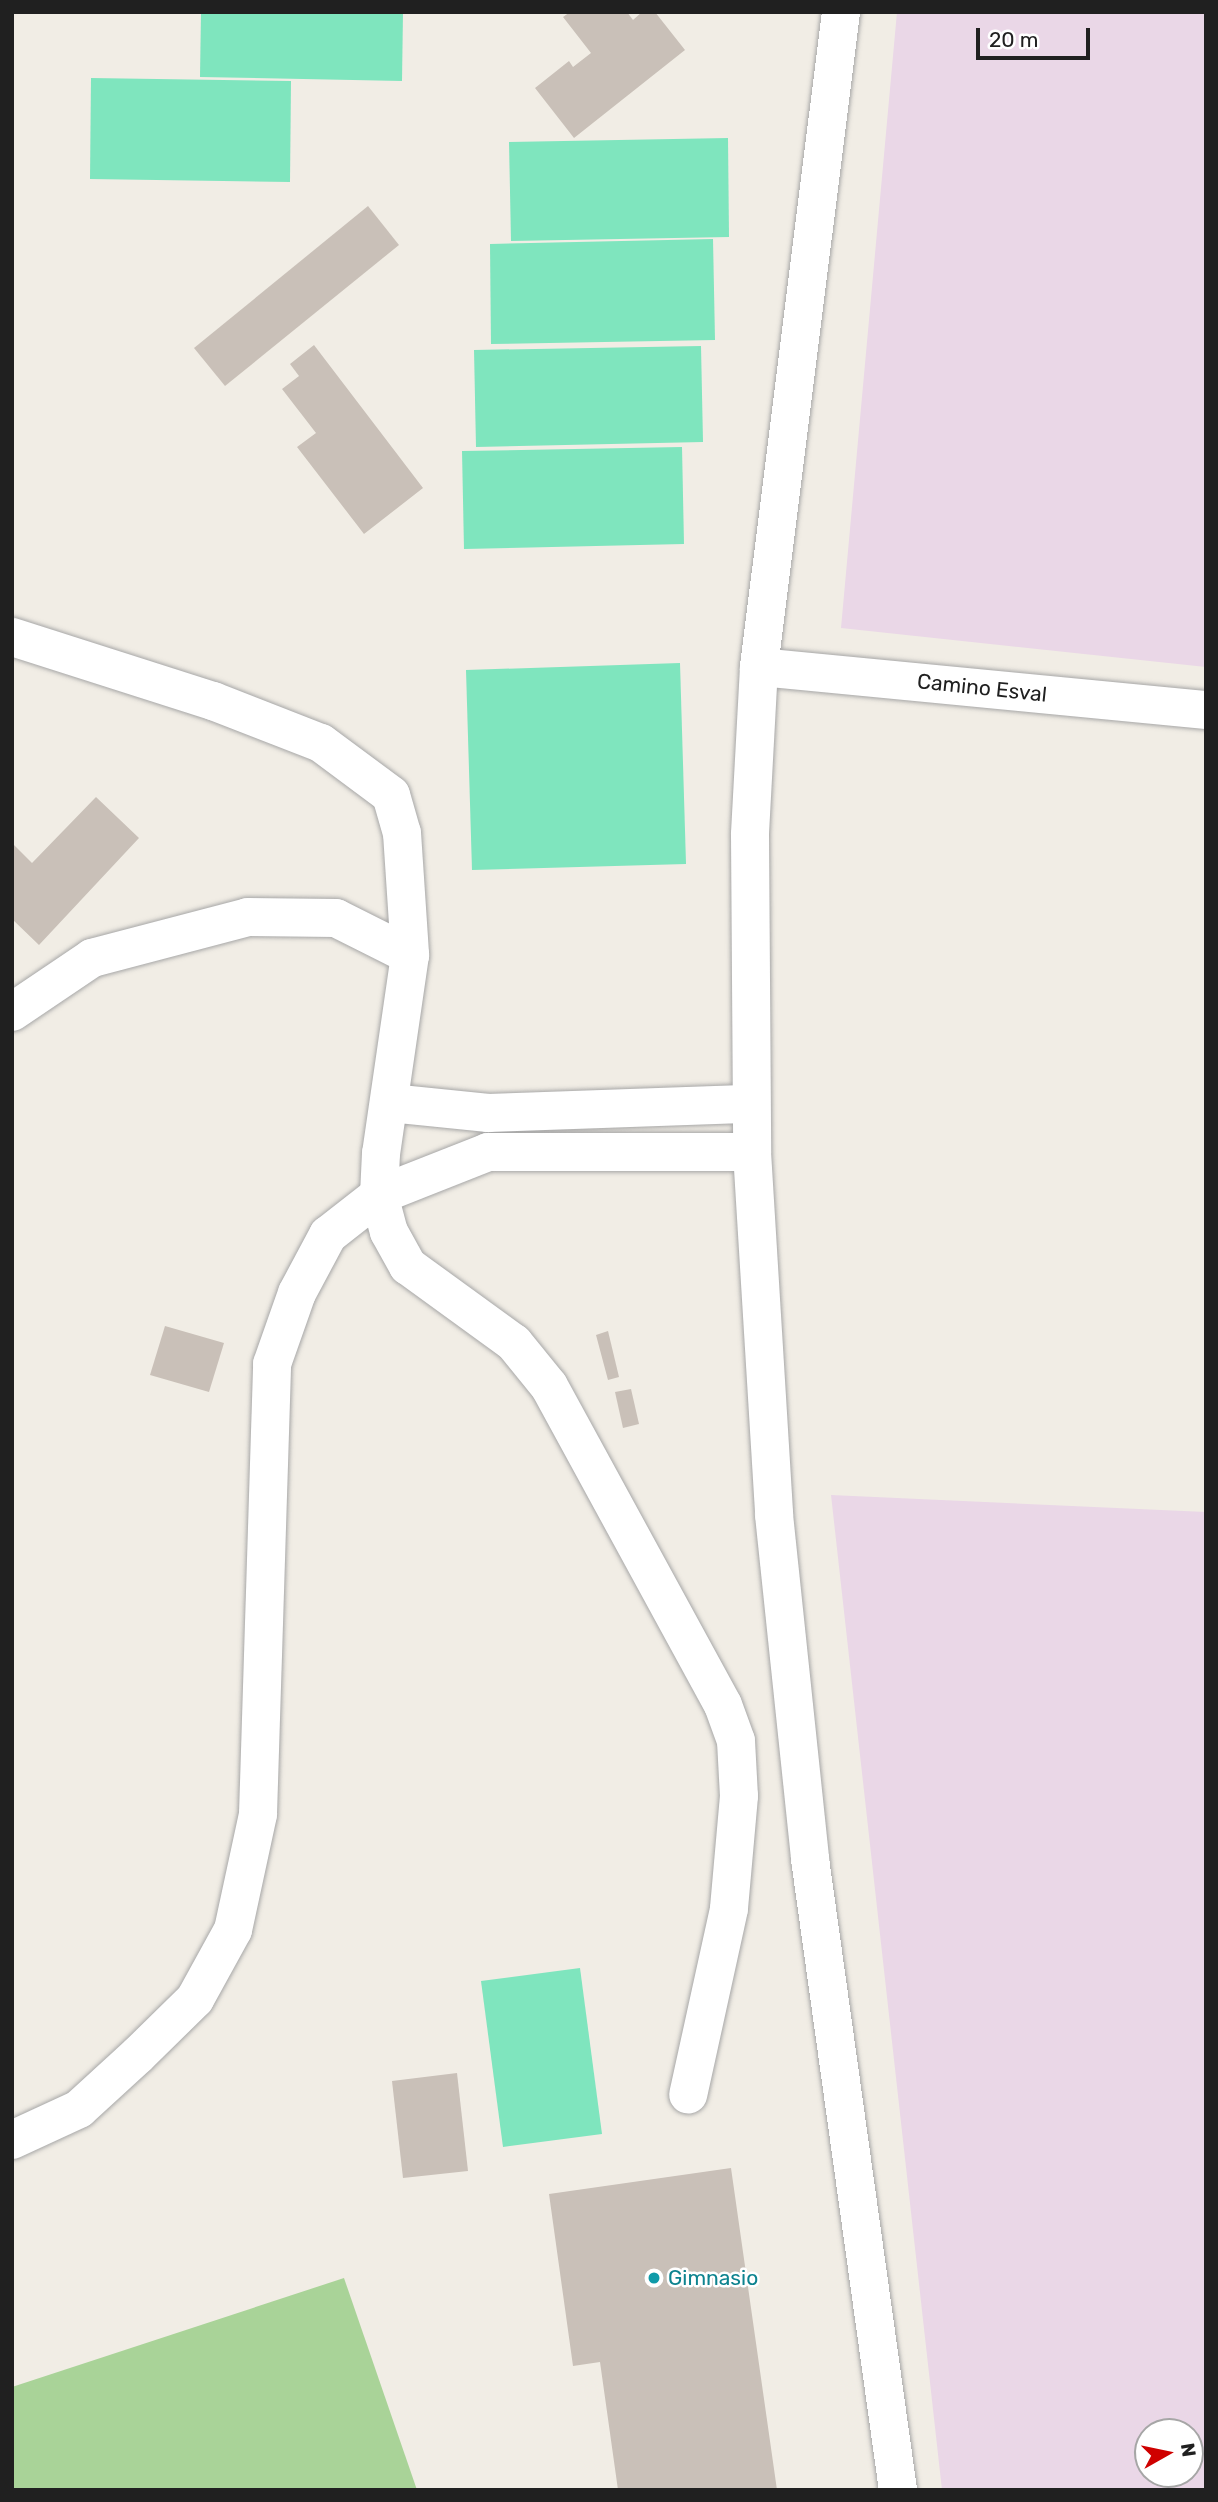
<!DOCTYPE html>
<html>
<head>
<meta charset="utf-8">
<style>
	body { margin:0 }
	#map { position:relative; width:1218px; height:2502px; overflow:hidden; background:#f1ede5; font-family:Rubik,sans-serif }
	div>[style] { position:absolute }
	.industrial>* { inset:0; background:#ead7e7 }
	.forest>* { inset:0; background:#a9d398 }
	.pitch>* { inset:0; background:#7fe5be }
	.building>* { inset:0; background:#c9c0b8 }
	.roads { filter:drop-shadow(0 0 2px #a7a7a7) drop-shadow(0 0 2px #a7a7a7) }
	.minor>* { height:38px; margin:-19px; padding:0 19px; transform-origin:19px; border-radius:19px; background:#fff }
	.dots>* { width:19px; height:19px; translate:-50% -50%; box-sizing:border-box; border:4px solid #fff; border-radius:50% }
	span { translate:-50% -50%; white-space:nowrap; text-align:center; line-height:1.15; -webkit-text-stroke:5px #fff; paint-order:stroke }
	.street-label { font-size:21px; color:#202020 }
	.culture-label { font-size:21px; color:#0d838f }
	.left { translate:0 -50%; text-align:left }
	.frame { position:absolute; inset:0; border:14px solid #202020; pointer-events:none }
	.north { position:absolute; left:1134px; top:2418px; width:70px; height:70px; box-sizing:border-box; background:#fff; border:2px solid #a6a6a6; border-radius:50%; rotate:81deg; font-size:19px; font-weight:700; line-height:28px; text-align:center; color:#202020 }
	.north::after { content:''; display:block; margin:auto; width:24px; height:32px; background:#cf0100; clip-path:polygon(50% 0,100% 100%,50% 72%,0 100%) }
	.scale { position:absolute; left:976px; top:28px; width:114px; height:32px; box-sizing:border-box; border:4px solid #202020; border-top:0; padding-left:9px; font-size:21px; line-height:24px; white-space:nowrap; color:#202020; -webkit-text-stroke:5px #fff; paint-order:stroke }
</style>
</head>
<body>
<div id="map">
	<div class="industrial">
		<div style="clip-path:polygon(897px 12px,1206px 12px,1206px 667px,841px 628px)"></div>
		<div style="clip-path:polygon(evenodd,831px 1495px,1206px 1512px,1206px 2490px,942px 2490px,831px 1495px,1148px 2432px,1190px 2432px,1190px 2474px,1148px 2474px,1148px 2432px)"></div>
	</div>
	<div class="forest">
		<div style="clip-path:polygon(344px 2278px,417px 2490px,12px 2490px,12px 2387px)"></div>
	</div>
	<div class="pitch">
		<div style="clip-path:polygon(201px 12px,403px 12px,402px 81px,200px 77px)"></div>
		<div style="clip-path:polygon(91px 78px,291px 81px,290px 182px,90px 179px)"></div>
		<div style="clip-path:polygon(728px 138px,729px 237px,511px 241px,509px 142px)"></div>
		<div style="clip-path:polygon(713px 239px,715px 340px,491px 344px,490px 244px)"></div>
		<div style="clip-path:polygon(701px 346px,703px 442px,476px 447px,474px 350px)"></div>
		<div style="clip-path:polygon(682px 447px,684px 544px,464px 549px,462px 451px)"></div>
		<div style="clip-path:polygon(680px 663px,686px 864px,472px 870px,466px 670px)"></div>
		<div style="clip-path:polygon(580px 1968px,602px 2134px,503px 2147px,481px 1981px)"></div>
	</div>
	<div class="building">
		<div style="clip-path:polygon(570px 12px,627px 12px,633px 20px,642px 12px,655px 12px,685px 50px,574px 138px,535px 88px,569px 61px,573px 67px,591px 53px,563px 17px)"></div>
		<div style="clip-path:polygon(368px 206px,399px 245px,225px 386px,194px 348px)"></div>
		<div style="clip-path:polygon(314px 345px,423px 488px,364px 534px,297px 447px,316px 433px,282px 389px,299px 376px,290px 364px)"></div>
		<div style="clip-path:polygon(96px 797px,139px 838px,39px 945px,12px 919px,12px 843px,32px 863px)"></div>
		<div style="clip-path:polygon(165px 1326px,224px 1343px,209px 1392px,150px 1375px)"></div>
		<div style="clip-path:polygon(608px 1331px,619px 1377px,608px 1380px,596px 1335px)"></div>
		<div style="clip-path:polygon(631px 1389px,639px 1424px,623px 1428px,615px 1392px)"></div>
		<div style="clip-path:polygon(457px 2073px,468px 2171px,403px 2178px,392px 2081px)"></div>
		<div style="clip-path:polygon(731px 2168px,777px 2490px,618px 2490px,600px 2362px,573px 2366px,549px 2194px)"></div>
	</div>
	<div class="roads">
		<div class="minor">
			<div style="left:841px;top:12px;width:660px;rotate:97.14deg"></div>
			<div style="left:759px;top:667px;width:168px;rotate:93.1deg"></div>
			<div style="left:750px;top:835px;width:317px;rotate:89.6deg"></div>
			<div style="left:752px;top:1152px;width:364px;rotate:86.5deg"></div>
			<div style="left:774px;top:1515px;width:346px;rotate:84deg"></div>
			<div style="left:810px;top:1859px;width:637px;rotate:82.06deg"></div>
			<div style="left:12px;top:637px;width:211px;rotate:17.7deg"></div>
			<div style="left:213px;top:701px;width:116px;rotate:21.3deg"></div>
			<div style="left:321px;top:743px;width:87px;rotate:36.6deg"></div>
			<div style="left:391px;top:795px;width:40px;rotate:74deg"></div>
			<div style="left:402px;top:833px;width:122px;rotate:86.2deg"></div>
			<div style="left:410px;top:955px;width:200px;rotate:98.3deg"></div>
			<div style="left:381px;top:1153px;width:42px;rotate:92.7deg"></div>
			<div style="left:379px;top:1195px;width:38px;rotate:75deg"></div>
			<div style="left:389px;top:1232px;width:39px;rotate:61deg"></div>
			<div style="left:408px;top:1266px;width:131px;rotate:36deg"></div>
			<div style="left:514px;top:1343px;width:55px;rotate:50.9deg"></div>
			<div style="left:549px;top:1386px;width:363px;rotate:61.4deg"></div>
			<div style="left:723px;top:1705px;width:38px;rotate:70deg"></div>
			<div style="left:736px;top:1741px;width:55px;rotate:86.9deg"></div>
			<div style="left:739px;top:1796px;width:113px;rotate:95.1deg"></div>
			<div style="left:729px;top:1909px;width:190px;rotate:102.4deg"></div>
			<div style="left:759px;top:667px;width:449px;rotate:5.5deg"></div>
			<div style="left:12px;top:1012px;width:97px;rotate:-34deg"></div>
			<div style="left:92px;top:958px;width:161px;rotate:-14.7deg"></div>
			<div style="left:248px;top:917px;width:88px;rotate:0.7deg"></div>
			<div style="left:336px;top:918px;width:83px;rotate:26.6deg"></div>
			<div style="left:390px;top:1103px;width:99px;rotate:5.8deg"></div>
			<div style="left:488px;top:1113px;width:263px;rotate:-2deg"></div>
			<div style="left:12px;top:2140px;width:74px;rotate:-24.8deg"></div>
			<div style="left:79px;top:2109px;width:80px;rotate:-42.5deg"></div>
			<div style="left:138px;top:2055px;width:80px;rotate:-44.5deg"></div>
			<div style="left:195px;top:1999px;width:79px;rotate:-61.2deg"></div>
			<div style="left:233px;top:1930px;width:119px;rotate:-77.8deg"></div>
			<div style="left:258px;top:1814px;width:450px;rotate:-88.2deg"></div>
			<div style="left:272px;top:1364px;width:75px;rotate:-70.6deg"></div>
			<div style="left:297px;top:1293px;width:66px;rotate:-61.9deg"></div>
			<div style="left:328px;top:1235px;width:65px;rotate:-38.1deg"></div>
			<div style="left:379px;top:1195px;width:117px;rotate:-21.5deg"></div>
			<div style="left:488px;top:1152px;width:264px"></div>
		</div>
	</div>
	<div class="dots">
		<div style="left:654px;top:2278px;background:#0f9aa8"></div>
	</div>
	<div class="street-label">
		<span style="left:982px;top:688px;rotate:6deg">Camino Esval</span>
	</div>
	<div class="culture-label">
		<span class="left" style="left:668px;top:2278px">Gimnasio</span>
	</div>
	<div class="frame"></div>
	<div class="north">N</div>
	<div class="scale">20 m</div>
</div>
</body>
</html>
